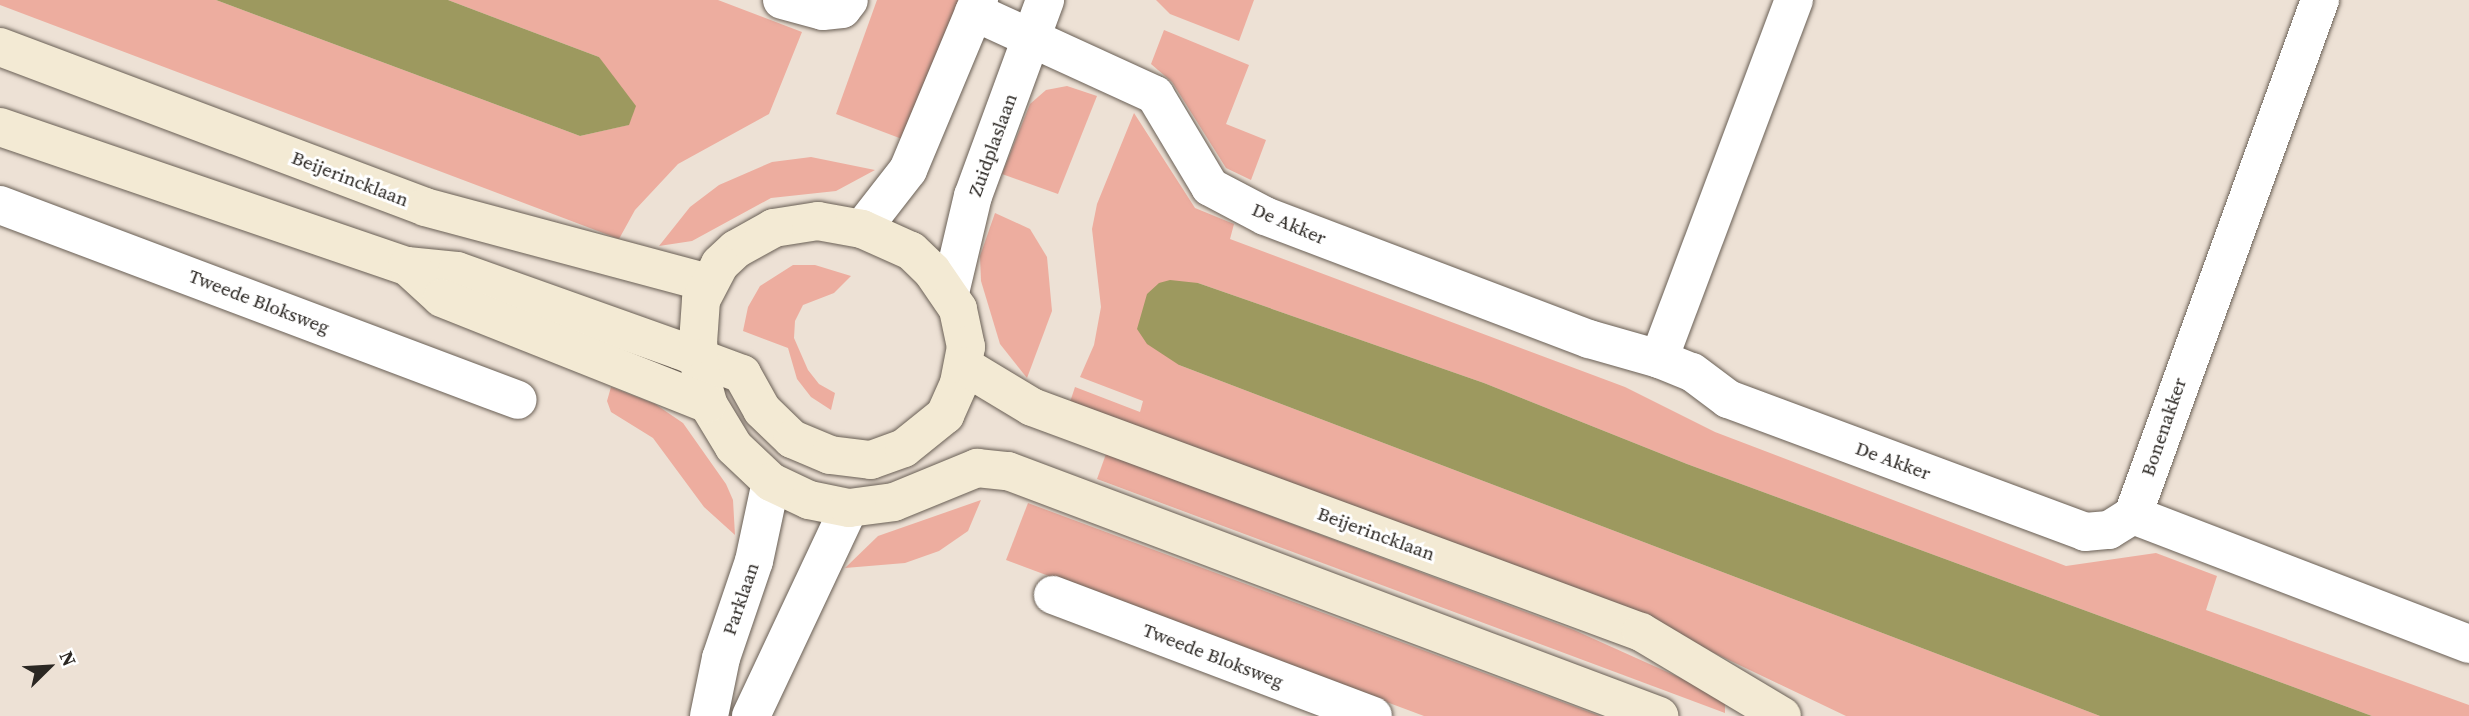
<!DOCTYPE html>
<html>
<head>
<meta charset="utf-8">
<style>
	body { margin:0 }
	#map { position:relative; width:2469px; height:716px; overflow:hidden; background:#ede1d5; font-family:"Source Serif 4",serif }
	div>[style] { position:absolute }
	.green>* { inset:0; background:#edad9f }
	.water>* { inset:0; background:#9d995f }
	.roads { filter:drop-shadow(0 0 2px #695f55) drop-shadow(0 0 2px #695f55) }
	.minor>* { height:38px; margin:-19px; padding:0 19px; transform-origin:19px; border-radius:19px; background:#fff }
	.tertiary>* { height:38px; margin:-19px; padding:0 19px; transform-origin:19px; border-radius:19px; background:#fff }
	.secondary>* { height:38px; margin:-19px; padding:0 19px; transform-origin:19px; border-radius:19px; background:#f3ead4 }
	span { translate:-50% -50%; white-space:nowrap; text-align:center; line-height:1.15; -webkit-text-stroke:6px #fff; paint-order:stroke }
	.street-label { font-size:19px; color:#2b2723 }
	.north { position:absolute; left:14px; top:632px; width:70px; height:70px; -webkit-text-stroke:5px #fff; paint-order:stroke; rotate:66deg; font-size:19px; font-weight:700; line-height:28px; text-align:center; color:#2b2723 }
	.north::after { content:''; display:block; margin:auto; width:24px; height:32px; background:#2b2723; clip-path:polygon(50% 0,100% 100%,50% 72%,0 100%) }
</style>
</head>
<body>
<div id="map">
	<div class="green">
		<div style="clip-path:polygon(0 0,216px 0,580px 136px,628px 125px,632px 116px,599px 57px,448px 0,718px 0,802px 32px,769px 114px,678px 164px,635px 210px,619px 239px,0 5px)"></div>
		<div style="clip-path:polygon(877px 0,961px 0,902px 139px,836px 114px)"></div>
		<div style="clip-path:polygon(1156px 0,1254px 0,1239px 41px,1170px 14px)"></div>
		<div style="clip-path:polygon(1164px 30px,1249px 65px,1226px 124px,1266px 140px,1251px 180px,1226px 168px,1172px 82px,1151px 64px)"></div>
		<div style="clip-path:polygon(1067px 86px,1097px 96px,1058px 194px,1002px 174px,1030px 104px,1046px 90px)"></div>
		<div style="clip-path:polygon(1134px 113px,1195px 208px,1234px 224px,1230px 239px,1625px 387px,1715px 432px,2066px 566px,2156px 553px,2217px 576px,2206px 610px,2469px 705px,2469px 716px,2372px 716px,1687px 464px,1484px 383px,1198px 283px,1179px 365px,2100px 716px,1846px 716px,1622px 609px,1070px 402px,1075px 387px,1140px 412px,1143px 401px,1080px 377px,1094px 345px,1101px 307px,1092px 229px,1097px 204px)"></div>
		<div style="clip-path:polygon(811px 157px,875px 170px,836px 191px,771px 198px,692px 241px,659px 246px,690px 207px,719px 185px,772px 162px)"></div>
		<div style="clip-path:polygon(995px 213px,1030px 229px,1047px 257px,1052px 311px,1027px 378px,1000px 344px,981px 281px,980px 256px)"></div>
		<div style="clip-path:polygon(793px 265px,815px 265px,851px 276px,834px 293px,803px 305px,795px 321px,794px 338px,808px 370px,819px 384px,835px 393px,831px 410px,811px 397px,797px 379px,788px 348px,743px 331px,748px 307px,760px 286px)"></div>
		<div style="clip-path:polygon(611px 387px,655px 404px,683px 423px,726px 484px,733px 500px,735px 535px,704px 507px,653px 438px,611px 412px,607px 401px)"></div>
		<div style="clip-path:polygon(1106px 454px,1574px 630px,1725px 698px,1725px 713px,1097px 479px)"></div>
		<div style="clip-path:polygon(981px 500px,968px 531px,939px 551px,905px 563px,845px 568px,878px 536px)"></div>
		<div style="clip-path:polygon(1028px 503px,1600px 716px,1424px 716px,1006px 560px)"></div>
	</div>
	<div class="water">
		<div style="clip-path:polygon(216px 0,448px 0,599px 57px,636px 106px,629px 125px,580px 136px)"></div>
		<div style="clip-path:polygon(1170px 280px,1198px 283px,1484px 383px,1687px 464px,2372px 716px,2100px 716px,1179px 365px,1147px 344px,1137px 329px,1147px 294px,1159px 283px)"></div>
	</div>
	<div class="roads">
		<div class="minor">
			<div style="left:782px;top:0;width:42px;rotate:15deg"></div>
			<div style="left:823px;top:11px;width:19px;rotate:-6deg"></div>
			<div style="left:842px;top:9px;width:11px;rotate:-52deg"></div>
			<div style="left:2320px;top:0;width:548px;rotate:109.96deg"></div>
			<div style="left:2133px;top:515px;width:360px;rotate:21deg"></div>
			<div style="left:974px;top:12px;width:199px;rotate:24.6deg"></div>
			<div style="left:1155px;top:95px;width:107px;rotate:59.1deg"></div>
			<div style="left:1210px;top:187px;width:62px;rotate:27.8deg"></div>
			<div style="left:1265px;top:216px;width:347px;rotate:20.8deg"></div>
			<div style="left:1589px;top:339px;width:73px;rotate:15.9deg"></div>
			<div style="left:1659px;top:359px;width:35px;rotate:22deg"></div>
			<div style="left:1692px;top:372px;width:45px;rotate:36.9deg"></div>
			<div style="left:1728px;top:399px;width:381px;rotate:20.4deg"></div>
			<div style="left:2085px;top:532px;width:24px;rotate:-5deg"></div>
			<div style="left:2109px;top:530px;width:28px;rotate:-32deg"></div>
			<div style="left:0;top:205px;width:553px;rotate:20.63deg"></div>
			<div style="left:1659px;top:359px;width:384px;rotate:-69.4deg"></div>
			<div style="left:1053px;top:595px;width:342px;rotate:20.7deg"></div>
		</div>
		<div class="tertiary">
			<div style="left:862px;top:229px;width:75px;rotate:-52.1deg"></div>
			<div style="left:908px;top:170px;width:184px;rotate:-67.3deg"></div>
			<div style="left:950px;top:293px;width:100px;rotate:-76.7deg"></div>
			<div style="left:973px;top:196px;width:209px;rotate:-69.8deg"></div>
			<div style="left:709px;top:716px;width:59px;rotate:-78.3deg"></div>
			<div style="left:721px;top:658px;width:102px;rotate:-71.2deg"></div>
			<div style="left:754px;top:561px;width:81px;rotate:-77.9deg"></div>
			<div style="left:751px;top:716px;width:230px;rotate:-64.8deg"></div>
		</div>
		<div class="secondary">
			<div style="left:0;top:47px;width:454px;rotate:20.6deg"></div>
			<div style="left:425px;top:207px;width:293px;rotate:15deg"></div>
			<div style="left:0;top:127px;width:430px;rotate:18.9deg"></div>
			<div style="left:407px;top:266px;width:50px;rotate:5.7deg"></div>
			<div style="left:457px;top:271px;width:236px;rotate:19.6deg"></div>
			<div style="left:679px;top:350px;width:22px;rotate:22deg"></div>
			<div style="left:699px;top:358px;width:46px;rotate:20.4deg"></div>
			<div style="left:742px;top:374px;width:41px;rotate:60.9deg"></div>
			<div style="left:762px;top:410px;width:42px;rotate:44deg"></div>
			<div style="left:792px;top:439px;width:41px;rotate:22.8deg"></div>
			<div style="left:830px;top:455px;width:41px;rotate:7deg"></div>
			<div style="left:871px;top:460px;width:35px;rotate:-20deg"></div>
			<div style="left:904px;top:448px;width:53px;rotate:-38.8deg"></div>
			<div style="left:945px;top:415px;width:35px;rotate:-66deg"></div>
			<div style="left:959px;top:383px;width:37px;rotate:-79deg"></div>
			<div style="left:966px;top:347px;width:39px;rotate:-102deg"></div>
			<div style="left:958px;top:309px;width:46px;rotate:-124.4deg"></div>
			<div style="left:932px;top:271px;width:29px;rotate:-136deg"></div>
			<div style="left:911px;top:251px;width:54px;rotate:-155.8deg"></div>
			<div style="left:862px;top:229px;width:45px;rotate:-169.7deg"></div>
			<div style="left:818px;top:221px;width:45px;rotate:171deg"></div>
			<div style="left:774px;top:228px;width:43px;rotate:151.1deg"></div>
			<div style="left:736px;top:249px;width:22px;rotate:137deg"></div>
			<div style="left:720px;top:264px;width:41px;rotate:117.8deg"></div>
			<div style="left:701px;top:300px;width:39px;rotate:94deg"></div>
			<div style="left:698px;top:339px;width:19px;rotate:87deg"></div>
			<div style="left:699px;top:358px;width:23px;rotate:83deg"></div>
			<div style="left:702px;top:381px;width:24px;rotate:75deg"></div>
			<div style="left:708px;top:404px;width:50px;rotate:58.8deg"></div>
			<div style="left:734px;top:447px;width:51px;rotate:43.4deg"></div>
			<div style="left:771px;top:482px;width:42px;rotate:25.3deg"></div>
			<div style="left:809px;top:500px;width:41px;rotate:11.3deg"></div>
			<div style="left:849px;top:508px;width:45px;rotate:-7.6deg"></div>
			<div style="left:894px;top:502px;width:90px;rotate:-22.3deg"></div>
			<div style="left:977px;top:468px;width:31px;rotate:6deg"></div>
			<div style="left:1008px;top:471px;width:696px;rotate:20.62deg"></div>
			<div style="left:407px;top:266px;width:47px;rotate:42.4deg"></div>
			<div style="left:442px;top:298px;width:286px;rotate:21.7deg"></div>
			<div style="left:964px;top:366px;width:79px;rotate:31.1deg"></div>
			<div style="left:1032px;top:407px;width:649px;rotate:20.28deg"></div>
			<div style="left:1641px;top:632px;width:164px;rotate:30.8deg"></div>
		</div>
	</div>
	<div class="street-label">
		<span style="left:993px;top:145px;rotate:-70deg">Zuidplaslaan</span>
		<span style="left:350px;top:179px;rotate:21deg">Beijerincklaan</span>
		<span style="left:1289px;top:224px;rotate:23deg">De Akker</span>
		<span style="left:259px;top:302px;rotate:21deg">Tweede Bloksweg</span>
		<span style="left:2164px;top:427px;rotate:-71deg">Bonenakker</span>
		<span style="left:1893px;top:461px;rotate:20deg">De Akker</span>
		<span style="left:1376px;top:534px;rotate:20deg">Beijerincklaan</span>
		<span style="left:741px;top:599px;rotate:-71deg">Parklaan</span>
		<span style="left:1213px;top:656px;rotate:21deg">Tweede Bloksweg</span>
	</div>
	<div class="north">N</div>
</div>
</body>
</html>
